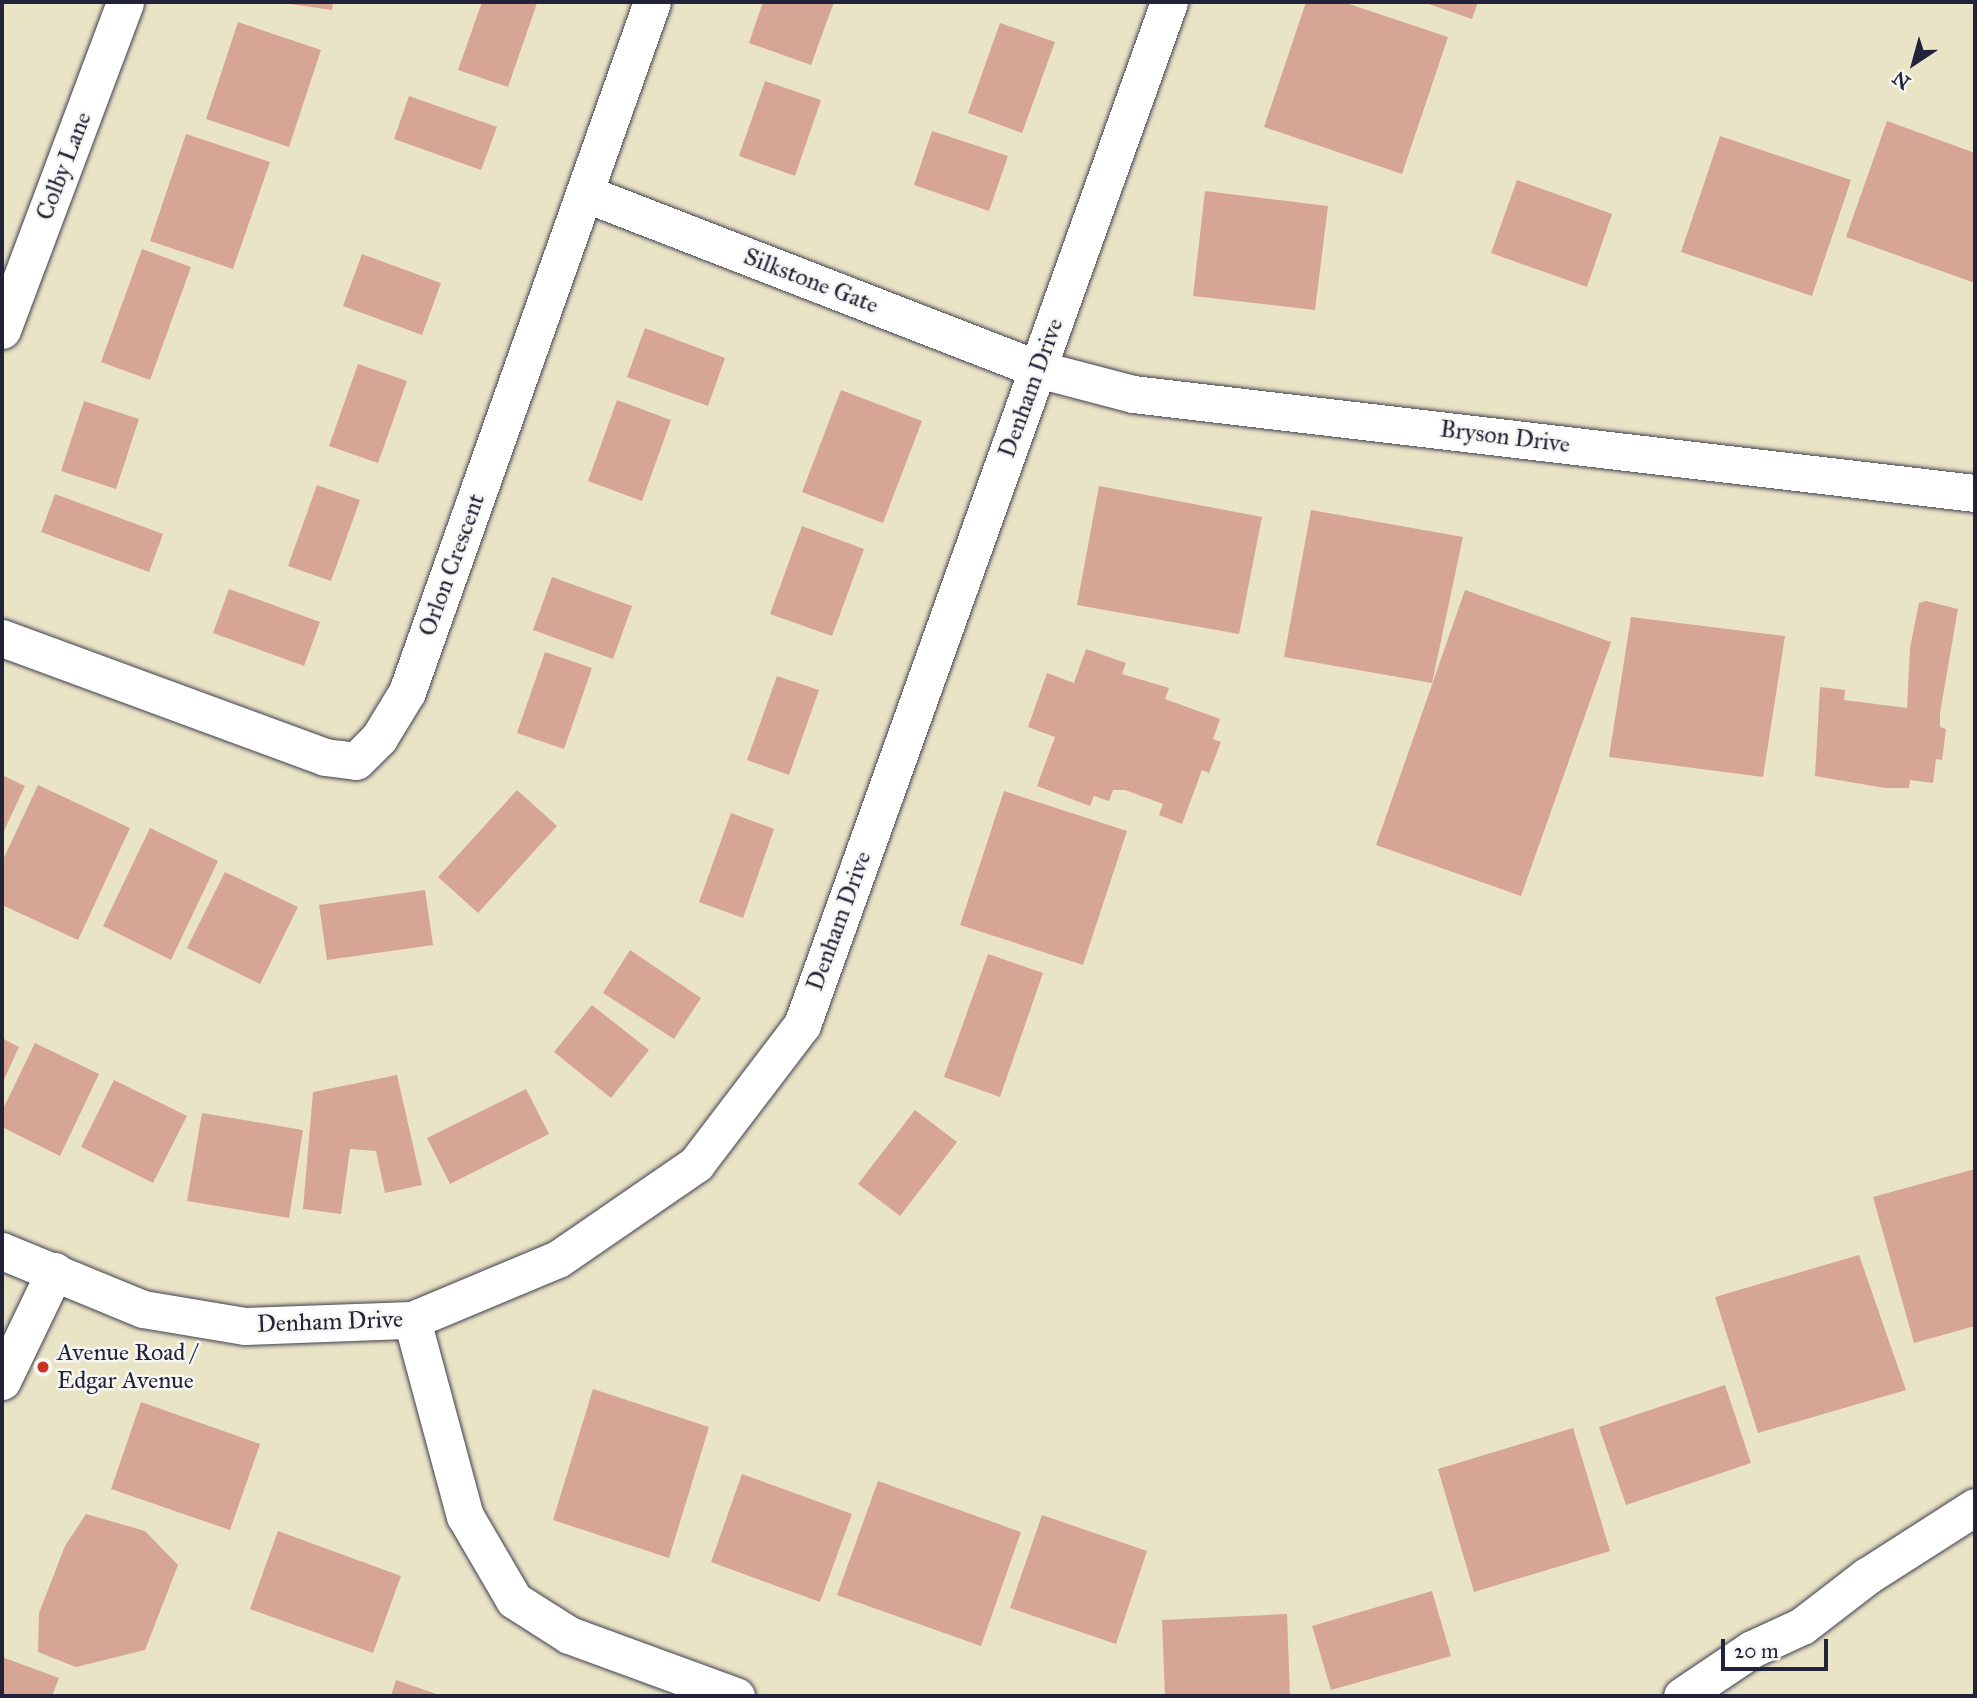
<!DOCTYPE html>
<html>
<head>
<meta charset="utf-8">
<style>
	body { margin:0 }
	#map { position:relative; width:1977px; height:1698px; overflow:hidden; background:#eae4c6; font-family:"IM FELL Great Primer",serif }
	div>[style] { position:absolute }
	.building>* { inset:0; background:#d7a594 }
	.roads { filter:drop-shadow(0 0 2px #403f50) drop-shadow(0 0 2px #403f50) }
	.minor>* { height:37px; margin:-18.5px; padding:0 18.5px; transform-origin:18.5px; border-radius:18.5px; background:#fff }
	.dots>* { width:19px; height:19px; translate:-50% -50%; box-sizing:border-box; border:4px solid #f6f6f2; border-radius:50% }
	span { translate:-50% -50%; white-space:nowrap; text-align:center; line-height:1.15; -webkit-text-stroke:5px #f6f6f2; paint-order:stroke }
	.street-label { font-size:24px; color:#22223b }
	.poi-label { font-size:24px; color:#22223b }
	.left { translate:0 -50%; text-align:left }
	.frame { position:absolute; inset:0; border:4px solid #22223b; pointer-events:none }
	.north { position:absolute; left:1879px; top:28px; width:70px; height:70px; -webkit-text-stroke:5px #f6f6f2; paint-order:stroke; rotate:216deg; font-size:19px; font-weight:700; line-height:28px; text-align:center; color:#22223b }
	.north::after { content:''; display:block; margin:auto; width:24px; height:32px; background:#22223b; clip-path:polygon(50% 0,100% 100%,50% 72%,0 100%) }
	.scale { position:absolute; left:1721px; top:1639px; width:107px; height:32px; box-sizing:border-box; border:4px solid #22223b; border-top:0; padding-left:9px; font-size:21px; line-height:24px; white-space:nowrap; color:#22223b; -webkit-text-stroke:5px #f6f6f2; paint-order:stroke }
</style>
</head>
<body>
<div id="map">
	<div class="building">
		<div style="clip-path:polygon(276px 2px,333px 2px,332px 10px)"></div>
		<div style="clip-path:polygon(482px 2px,537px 3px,508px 87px,458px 70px)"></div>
		<div style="clip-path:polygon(763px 2px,834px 2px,811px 65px,749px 43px)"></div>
		<div style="clip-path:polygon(1306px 2px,1343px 2px,1448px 37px,1402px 174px,1264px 127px)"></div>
		<div style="clip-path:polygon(1423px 2px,1478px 2px,1472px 19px)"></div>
		<div style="clip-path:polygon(238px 22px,321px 50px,289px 147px,206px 119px)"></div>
		<div style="clip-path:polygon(1000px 23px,1055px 42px,1022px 133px,968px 113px)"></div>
		<div style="clip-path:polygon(765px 81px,821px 100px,795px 176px,739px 156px)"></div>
		<div style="clip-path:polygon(409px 96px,497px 127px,481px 170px,394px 139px)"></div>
		<div style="clip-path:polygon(1887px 121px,1975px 153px,1975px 283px,1846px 237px)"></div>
		<div style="clip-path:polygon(932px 131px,1008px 156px,989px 211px,914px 185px)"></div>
		<div style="clip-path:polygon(186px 134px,270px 162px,233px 269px,150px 241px)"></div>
		<div style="clip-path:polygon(1720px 136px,1851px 180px,1812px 296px,1681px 252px)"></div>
		<div style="clip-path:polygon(1517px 180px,1612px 214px,1587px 287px,1491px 253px)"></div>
		<div style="clip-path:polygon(1205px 191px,1328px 206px,1315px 310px,1193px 296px)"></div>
		<div style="clip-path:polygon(142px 249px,191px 267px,150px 380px,101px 362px)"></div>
		<div style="clip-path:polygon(362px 254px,441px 283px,422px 335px,343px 306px)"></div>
		<div style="clip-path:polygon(645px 328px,725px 358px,708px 406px,627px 377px)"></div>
		<div style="clip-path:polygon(358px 364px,407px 381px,378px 463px,329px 446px)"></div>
		<div style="clip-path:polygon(841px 390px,922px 421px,883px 523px,802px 492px)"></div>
		<div style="clip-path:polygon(617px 400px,671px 420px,642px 501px,588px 481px)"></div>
		<div style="clip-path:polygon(84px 401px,139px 419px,116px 489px,61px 471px)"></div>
		<div style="clip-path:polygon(317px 485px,360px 500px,331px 581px,288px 566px)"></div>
		<div style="clip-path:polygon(1099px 486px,1262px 517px,1239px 634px,1077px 605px)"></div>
		<div style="clip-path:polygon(55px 494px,163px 534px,149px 572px,41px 532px)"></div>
		<div style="clip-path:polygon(1311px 510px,1463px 537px,1432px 683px,1284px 657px)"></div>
		<div style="clip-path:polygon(802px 526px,864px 549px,832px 636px,770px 614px)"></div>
		<div style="clip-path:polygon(552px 577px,632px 606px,613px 659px,533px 630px)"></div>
		<div style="clip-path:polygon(229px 589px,320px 622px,304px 666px,213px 633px)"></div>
		<div style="clip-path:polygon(1465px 590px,1611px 642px,1521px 896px,1376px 845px)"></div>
		<div style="clip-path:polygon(1926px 601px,1958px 609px,1940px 713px,1940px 727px,1946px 729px,1942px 760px,1936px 759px,1933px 783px,1910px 780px,1909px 788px,1885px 788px,1815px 776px,1820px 687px,1845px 690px,1844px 700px,1907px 708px,1910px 648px,1919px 603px)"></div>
		<div style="clip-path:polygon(1631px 617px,1785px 636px,1763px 777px,1609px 757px)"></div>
		<div style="clip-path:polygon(1086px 649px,1126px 663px,1122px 674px,1169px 688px,1165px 699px,1220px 719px,1213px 739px,1221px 742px,1209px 773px,1202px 770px,1182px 824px,1159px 815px,1163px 804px,1125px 790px,1113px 790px,1109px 801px,1094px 796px,1090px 806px,1037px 786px,1055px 737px,1028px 727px,1047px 673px,1074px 683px)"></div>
		<div style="clip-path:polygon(545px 652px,592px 668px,564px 749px,517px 733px)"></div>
		<div style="clip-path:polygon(777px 676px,819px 690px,789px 775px,747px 760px)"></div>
		<div style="clip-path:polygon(2px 775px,25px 786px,2px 835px)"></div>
		<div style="clip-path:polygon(38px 785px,130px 828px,78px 940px,2px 905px,2px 862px)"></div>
		<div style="clip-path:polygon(517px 790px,557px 826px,478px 913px,438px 877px)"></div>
		<div style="clip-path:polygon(1004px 791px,1127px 831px,1083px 965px,960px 925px)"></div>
		<div style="clip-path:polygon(731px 813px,774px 829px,743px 918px,699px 902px)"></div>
		<div style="clip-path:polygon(150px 828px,218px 861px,171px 960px,103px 926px)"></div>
		<div style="clip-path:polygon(225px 872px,298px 907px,260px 984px,187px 948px)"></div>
		<div style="clip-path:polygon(425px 890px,433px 945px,327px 960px,319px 905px)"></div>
		<div style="clip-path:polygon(630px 950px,701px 998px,674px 1039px,603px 993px)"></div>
		<div style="clip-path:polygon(988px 954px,1043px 973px,1000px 1097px,944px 1077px)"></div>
		<div style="clip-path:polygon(592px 1005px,649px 1050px,611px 1098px,554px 1052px)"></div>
		<div style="clip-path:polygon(2px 1038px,19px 1047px,2px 1084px)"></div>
		<div style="clip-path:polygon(35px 1043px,99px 1074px,60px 1156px,2px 1127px,2px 1111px)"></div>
		<div style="clip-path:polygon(397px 1075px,422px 1185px,385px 1193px,376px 1151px,350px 1149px,341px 1214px,303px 1209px,313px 1092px)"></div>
		<div style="clip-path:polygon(114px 1080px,187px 1116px,153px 1183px,81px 1147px)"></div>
		<div style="clip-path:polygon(526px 1089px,549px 1134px,450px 1184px,427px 1138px)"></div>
		<div style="clip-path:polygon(915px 1110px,957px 1142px,900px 1216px,858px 1184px)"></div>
		<div style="clip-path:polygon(202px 1113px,303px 1130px,289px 1218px,187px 1201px)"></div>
		<div style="clip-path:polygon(1975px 1169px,1975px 1326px,1914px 1343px,1873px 1197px)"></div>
		<div style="clip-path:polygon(1859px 1255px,1906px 1390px,1758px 1433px,1715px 1297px)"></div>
		<div style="clip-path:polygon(1725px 1385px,1751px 1463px,1626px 1505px,1599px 1427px)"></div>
		<div style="clip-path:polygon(593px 1389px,709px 1427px,669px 1558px,553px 1520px)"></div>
		<div style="clip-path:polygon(141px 1402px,260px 1444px,230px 1530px,111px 1489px)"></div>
		<div style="clip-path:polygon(1573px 1428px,1610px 1551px,1474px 1592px,1438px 1469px)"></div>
		<div style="clip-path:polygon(742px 1474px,852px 1514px,820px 1602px,711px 1562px)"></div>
		<div style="clip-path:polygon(878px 1481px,1021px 1532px,981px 1646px,837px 1595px)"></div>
		<div style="clip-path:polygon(86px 1514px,145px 1531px,178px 1565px,145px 1650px,76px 1667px,38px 1652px,39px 1613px,65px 1546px)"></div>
		<div style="clip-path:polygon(1042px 1515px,1147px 1551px,1116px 1644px,1010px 1608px)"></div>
		<div style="clip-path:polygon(278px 1531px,401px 1576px,373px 1653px,250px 1609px)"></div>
		<div style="clip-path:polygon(1432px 1591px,1451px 1656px,1331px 1690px,1312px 1626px)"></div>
		<div style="clip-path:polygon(1287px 1614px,1290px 1696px,1165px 1696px,1162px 1620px)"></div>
		<div style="clip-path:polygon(2px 1657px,59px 1678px,52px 1696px,2px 1696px)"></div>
		<div style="clip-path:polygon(396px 1680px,442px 1696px,391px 1696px)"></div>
	</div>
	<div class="roads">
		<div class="minor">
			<div style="left:584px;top:193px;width:487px;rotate:21.2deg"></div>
			<div style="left:1038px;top:369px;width:98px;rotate:14.7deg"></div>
			<div style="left:1133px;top:394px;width:848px;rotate:6.71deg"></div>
			<div style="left:2px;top:330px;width:350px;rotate:-69.4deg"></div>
			<div style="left:2px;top:638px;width:344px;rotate:20.2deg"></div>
			<div style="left:325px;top:757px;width:31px;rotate:7deg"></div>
			<div style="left:356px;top:761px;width:33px;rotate:-45deg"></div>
			<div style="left:379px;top:738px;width:54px;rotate:-58.7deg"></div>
			<div style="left:407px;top:692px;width:732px;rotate:-70.45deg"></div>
			<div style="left:2px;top:1251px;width:152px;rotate:22.4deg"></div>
			<div style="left:143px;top:1309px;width:103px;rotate:9.5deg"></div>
			<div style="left:245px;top:1326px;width:167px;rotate:-2.1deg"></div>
			<div style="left:412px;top:1320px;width:158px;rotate:-22.7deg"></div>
			<div style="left:558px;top:1259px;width:168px;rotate:-34.5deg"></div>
			<div style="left:696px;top:1164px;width:175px;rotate:-52.7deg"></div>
			<div style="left:802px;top:1025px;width:1087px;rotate:-70.26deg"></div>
			<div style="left:412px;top:1320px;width:203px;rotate:74.9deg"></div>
			<div style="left:465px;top:1516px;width:97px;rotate:59.7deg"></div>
			<div style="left:514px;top:1600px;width:65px;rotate:32.5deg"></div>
			<div style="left:569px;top:1635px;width:178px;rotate:20.1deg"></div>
			<div style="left:2px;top:1381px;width:122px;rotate:-64.3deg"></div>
			<div style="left:1682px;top:1696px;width:84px;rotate:-33.9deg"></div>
			<div style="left:1752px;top:1649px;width:55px;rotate:-24.7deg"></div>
			<div style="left:1802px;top:1626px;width:82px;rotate:-37.6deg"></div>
			<div style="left:1867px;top:1576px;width:128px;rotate:-32.6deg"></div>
		</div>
	</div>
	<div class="dots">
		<div style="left:43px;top:1367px;background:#c8321e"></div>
	</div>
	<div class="street-label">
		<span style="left:64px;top:166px;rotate:-69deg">Colby Lane</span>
		<span style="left:811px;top:281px;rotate:21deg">Silkstone Gate</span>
		<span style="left:1031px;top:388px;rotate:-70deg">Denham Drive</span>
		<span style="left:1505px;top:437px;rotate:7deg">Bryson Drive</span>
		<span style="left:452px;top:565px;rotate:-70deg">Orlon Crescent</span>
		<span style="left:839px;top:921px;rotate:-70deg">Denham Drive</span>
		<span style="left:330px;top:1322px;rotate:-2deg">Denham Drive</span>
	</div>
	<div class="poi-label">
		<span class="left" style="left:57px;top:1367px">Avenue Road /<br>Edgar Avenue</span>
	</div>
	<div class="frame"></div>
	<div class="north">N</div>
	<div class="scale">20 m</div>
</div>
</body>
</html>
